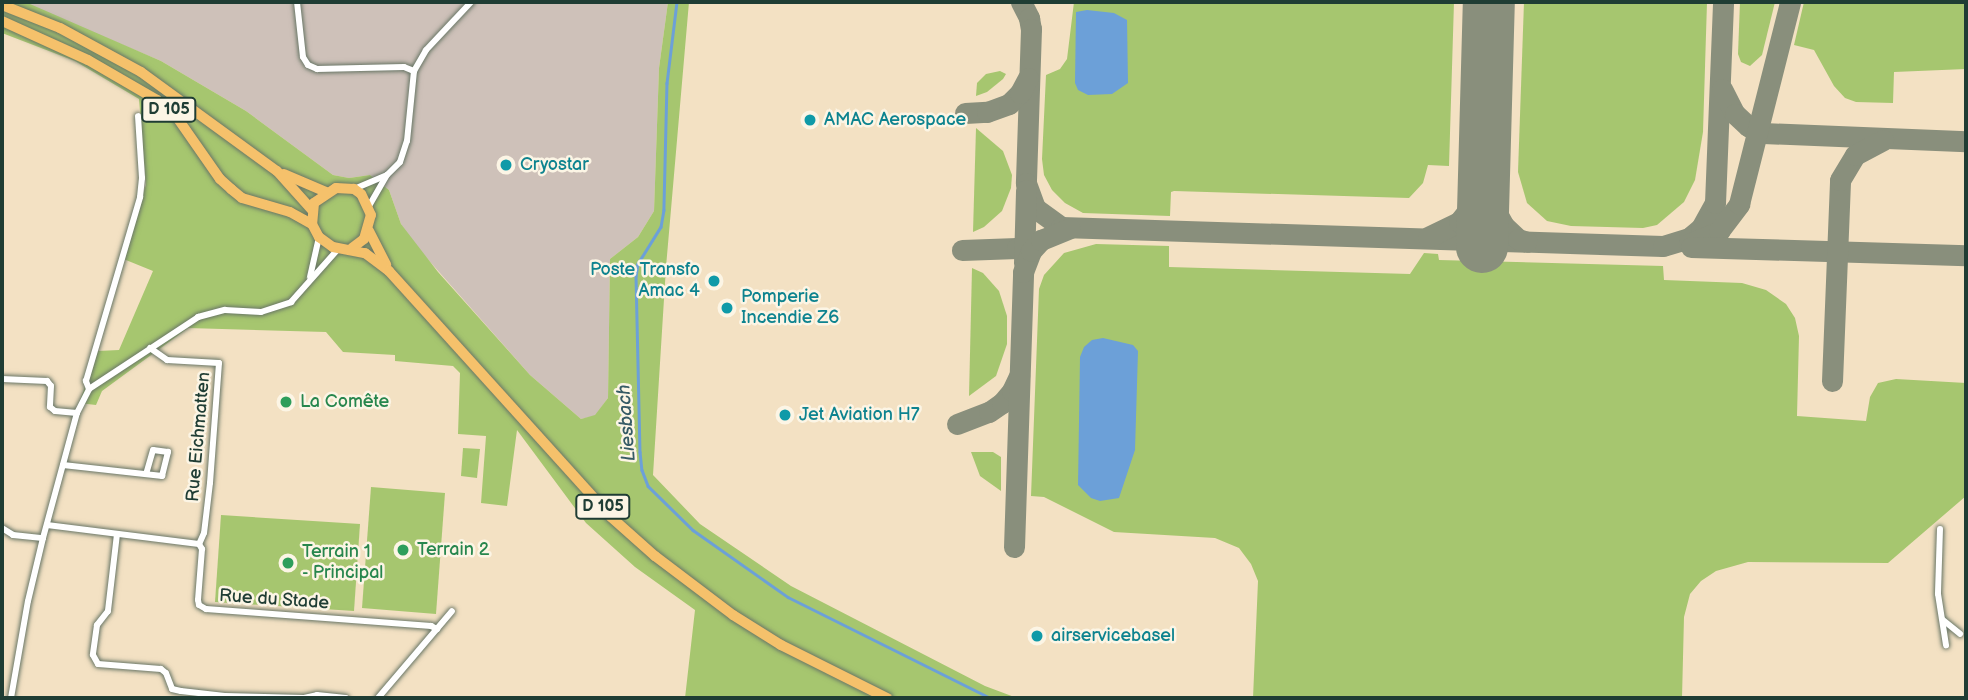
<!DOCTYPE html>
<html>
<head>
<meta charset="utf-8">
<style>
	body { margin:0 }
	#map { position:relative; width:1968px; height:700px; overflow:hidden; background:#f3e1c3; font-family:"Balsamiq Sans",sans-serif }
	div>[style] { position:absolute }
	.industrial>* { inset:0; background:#cec1b9 }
	.green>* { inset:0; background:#a6c66f }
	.water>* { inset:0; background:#6ca0d8 }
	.stream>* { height:2.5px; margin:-1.25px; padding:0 1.25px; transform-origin:1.25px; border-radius:1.25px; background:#6ca0d8 }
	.taxiway>* { height:21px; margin:-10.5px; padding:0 10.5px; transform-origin:10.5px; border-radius:10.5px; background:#898f7c }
	.runway>* { height:52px; margin:-26px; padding:0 26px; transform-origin:26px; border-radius:26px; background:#898f7c }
	.roads { filter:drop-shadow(0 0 2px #697666) drop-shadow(0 0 2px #697666) }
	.street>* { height:6px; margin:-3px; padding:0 3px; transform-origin:3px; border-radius:3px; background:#fff }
	.primary>* { height:10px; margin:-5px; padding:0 5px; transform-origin:5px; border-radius:5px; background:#f5c16b }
	.dots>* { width:19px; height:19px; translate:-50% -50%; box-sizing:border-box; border:4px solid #fcf5e5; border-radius:50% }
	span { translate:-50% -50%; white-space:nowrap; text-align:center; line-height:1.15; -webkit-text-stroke:5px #fcf5e5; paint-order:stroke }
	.shield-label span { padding:2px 5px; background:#fcf5e5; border:2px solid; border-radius:5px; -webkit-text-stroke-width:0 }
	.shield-label { font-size:16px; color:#1f3d34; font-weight:700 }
	.culture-label { font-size:18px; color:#0d838f }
	.left { translate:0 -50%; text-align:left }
	.right { translate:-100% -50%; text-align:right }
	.leisure-label { font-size:18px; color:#27864d }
	.street-label { font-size:18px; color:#1f3d34 }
	.water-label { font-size:19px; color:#365b65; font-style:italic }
	.frame { position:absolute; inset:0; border:4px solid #1f3d34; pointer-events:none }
</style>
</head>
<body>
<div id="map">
	<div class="industrial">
		<div style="clip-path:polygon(21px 2px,668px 2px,659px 68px,654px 211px,638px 237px,610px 259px,608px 398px,595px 416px,581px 419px,530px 375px,410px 239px,401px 224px,389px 190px,370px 175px,349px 178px,333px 175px,246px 111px,161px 61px)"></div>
	</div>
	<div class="green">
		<div style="clip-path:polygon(2px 2px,30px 4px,161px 61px,246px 111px,333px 175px,349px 178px,370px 175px,389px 190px,401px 224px,438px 272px,530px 375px,581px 419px,595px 415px,608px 398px,610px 259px,638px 237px,654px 211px,659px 68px,668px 2px,689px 2px,666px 267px,653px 475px,700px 524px,791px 586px,985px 686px,1017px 698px,685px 698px,695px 610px,635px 567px,586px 523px,517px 430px,507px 506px,481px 503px,486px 436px,458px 434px,460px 373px,453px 366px,395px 361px,395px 355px,343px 352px,326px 332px,188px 328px,102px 391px,96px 405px,79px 403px,98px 351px,119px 350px,153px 271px,121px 258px,146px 185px,139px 99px,75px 61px,2px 33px)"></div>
		<div style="clip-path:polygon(1074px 2px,1454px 2px,1449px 166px,1428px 165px,1423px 183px,1409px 198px,1174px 191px,1171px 192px,1170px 216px,1083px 213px,1065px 203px,1052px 190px,1044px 175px,1042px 159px,1046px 75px,1060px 69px,1067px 59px)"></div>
		<div style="clip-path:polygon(1524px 2px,1707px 2px,1703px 132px,1695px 180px,1684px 202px,1657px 225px,1643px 228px,1571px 226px,1547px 221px,1527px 203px,1518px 172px)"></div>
		<div style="clip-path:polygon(1740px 2px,1775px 2px,1762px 55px,1750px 66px,1741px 62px,1738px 54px)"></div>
		<div style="clip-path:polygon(1804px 2px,1966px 2px,1966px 69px,1894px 72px,1893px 103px,1856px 102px,1845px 98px,1834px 86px,1814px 50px,1794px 45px)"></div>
		<div style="clip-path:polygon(1000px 71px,1006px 74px,1003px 79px,987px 92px,976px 96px,977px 83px,986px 74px)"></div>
		<div style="clip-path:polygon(976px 128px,1003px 151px,1012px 175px,1011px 188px,1002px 211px,984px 227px,973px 232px)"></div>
		<div style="clip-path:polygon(1096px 244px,1169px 246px,1169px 267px,1410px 274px,1424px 253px,1438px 254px,1439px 260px,1663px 266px,1664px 280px,1742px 283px,1766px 290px,1786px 304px,1795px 318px,1799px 336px,1797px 416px,1866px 421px,1870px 397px,1878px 383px,1896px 379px,1966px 383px,1966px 496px,1888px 563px,1748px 562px,1716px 571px,1701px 581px,1690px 594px,1684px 617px,1682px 698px,1253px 698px,1258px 581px,1251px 564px,1239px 548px,1215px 538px,1114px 532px,1044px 497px,1031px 496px,1039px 289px,1044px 275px,1064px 253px)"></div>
		<div style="clip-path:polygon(972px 268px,983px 273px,999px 291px,1007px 316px,1007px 344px,996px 376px,969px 396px)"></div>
		<div style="clip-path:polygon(463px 448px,480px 449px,477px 478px,461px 476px)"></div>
		<div style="clip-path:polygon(971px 452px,993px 452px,1001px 457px,1001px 491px,980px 476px)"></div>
		<div style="clip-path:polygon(371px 487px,445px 493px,436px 614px,362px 608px)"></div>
		<div style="clip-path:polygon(221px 515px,360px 524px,354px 611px,215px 602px)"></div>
	</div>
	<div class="water">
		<div style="clip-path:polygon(1087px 10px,1114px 13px,1127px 20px,1128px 83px,1112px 94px,1088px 95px,1078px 90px,1075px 83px,1076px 12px)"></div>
		<div style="clip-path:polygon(1103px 338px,1133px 345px,1138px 351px,1135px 450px,1119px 498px,1100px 501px,1091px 498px,1078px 485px,1080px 357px,1084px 347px,1092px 340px)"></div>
	</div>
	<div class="stream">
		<div style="left:677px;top:2px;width:82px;rotate:97deg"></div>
		<div style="left:667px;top:83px;width:127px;rotate:91.4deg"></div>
		<div style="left:664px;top:210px;width:17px;rotate:100deg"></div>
		<div style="left:661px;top:227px;width:44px;rotate:121.9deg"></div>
		<div style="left:638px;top:264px;width:12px;rotate:99deg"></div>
		<div style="left:636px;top:276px;width:176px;rotate:88.7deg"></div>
		<div style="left:640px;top:452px;width:18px;rotate:84deg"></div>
		<div style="left:642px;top:470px;width:17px;rotate:69deg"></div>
		<div style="left:648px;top:486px;width:63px;rotate:44.4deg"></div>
		<div style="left:693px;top:530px;width:116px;rotate:35.2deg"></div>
		<div style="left:788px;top:597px;width:227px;rotate:26.5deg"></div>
	</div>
	<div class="taxiway">
		<div style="left:1021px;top:2px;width:18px;rotate:63deg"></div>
		<div style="left:1029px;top:18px;width:11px;rotate:80deg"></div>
		<div style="left:1031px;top:29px;width:154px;rotate:91.9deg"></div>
		<div style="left:1026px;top:183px;width:27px;rotate:70deg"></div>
		<div style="left:1035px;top:208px;width:32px;rotate:36deg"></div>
		<div style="left:1061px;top:227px;width:602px;rotate:1.81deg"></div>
		<div style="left:1663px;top:246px;width:27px;rotate:-17deg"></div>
		<div style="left:1689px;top:238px;width:16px;rotate:-40deg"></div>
		<div style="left:1701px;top:228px;width:29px;rotate:-61deg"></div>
		<div style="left:1715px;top:203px;width:201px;rotate:-87.7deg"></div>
		<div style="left:1722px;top:89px;width:28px;rotate:63deg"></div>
		<div style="left:1735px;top:114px;width:18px;rotate:43deg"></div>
		<div style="left:1748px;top:126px;width:17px;rotate:25deg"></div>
		<div style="left:1763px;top:133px;width:203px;rotate:2.3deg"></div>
		<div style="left:965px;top:113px;width:22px;rotate:-3deg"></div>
		<div style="left:987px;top:112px;width:23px;rotate:-20deg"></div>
		<div style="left:1009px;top:104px;width:16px;rotate:-45deg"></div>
		<div style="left:1020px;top:93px;width:17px;rotate:-62deg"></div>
		<div style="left:1484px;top:172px;width:37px;rotate:74deg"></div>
		<div style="left:1494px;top:208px;width:21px;rotate:61deg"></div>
		<div style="left:1504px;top:226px;width:19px;rotate:43deg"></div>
		<div style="left:1518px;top:239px;width:9px;rotate:18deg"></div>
		<div style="left:1428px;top:237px;width:34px;rotate:-26deg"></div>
		<div style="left:1459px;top:222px;width:23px;rotate:-52deg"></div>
		<div style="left:1473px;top:204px;width:44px;rotate:-75.7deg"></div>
		<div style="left:1689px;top:244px;width:33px;rotate:-23deg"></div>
		<div style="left:1719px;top:231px;width:34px;rotate:-53deg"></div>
		<div style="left:1739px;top:204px;width:208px;rotate:-75.8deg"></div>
		<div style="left:1691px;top:247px;width:275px;rotate:1.7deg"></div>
		<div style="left:962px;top:250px;width:55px;rotate:-2.1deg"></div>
		<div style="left:1017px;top:248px;width:19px;rotate:-18deg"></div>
		<div style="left:1024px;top:263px;width:73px;rotate:-88.4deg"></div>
		<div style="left:1832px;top:381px;width:201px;rotate:-87.7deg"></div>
		<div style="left:1840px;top:180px;width:29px;rotate:-59deg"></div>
		<div style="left:1855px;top:155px;width:32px;rotate:-28deg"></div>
		<div style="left:957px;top:424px;width:34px;rotate:-21deg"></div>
		<div style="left:989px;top:412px;width:16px;rotate:-35deg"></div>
		<div style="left:1002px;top:403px;width:16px;rotate:-50deg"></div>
		<div style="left:1012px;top:391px;width:17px;rotate:-65deg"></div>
		<div style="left:1014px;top:547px;width:275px;rotate:-88.1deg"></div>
		<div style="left:1023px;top:272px;width:22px;rotate:-69deg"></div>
		<div style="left:1031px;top:251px;width:15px;rotate:-48deg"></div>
		<div style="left:1041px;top:240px;width:31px;rotate:-22deg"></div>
	</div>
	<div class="runway">
		<div style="left:1482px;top:247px;width:245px;rotate:-88.4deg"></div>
	</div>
	<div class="roads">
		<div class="street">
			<div style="left:297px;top:2px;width:55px;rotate:83.8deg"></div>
			<div style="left:303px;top:57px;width:9px;rotate:58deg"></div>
			<div style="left:308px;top:65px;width:10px;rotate:24deg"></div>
			<div style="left:317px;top:69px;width:87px;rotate:-1.3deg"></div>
			<div style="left:404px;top:67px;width:11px;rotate:22deg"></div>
			<div style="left:354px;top:189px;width:34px;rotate:-23deg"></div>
			<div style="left:369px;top:206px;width:36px;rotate:-60deg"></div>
			<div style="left:387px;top:175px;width:18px;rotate:-45deg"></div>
			<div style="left:400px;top:162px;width:22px;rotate:-72deg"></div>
			<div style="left:407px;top:141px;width:70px;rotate:-84.3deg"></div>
			<div style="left:414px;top:71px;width:24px;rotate:-60deg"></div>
			<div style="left:426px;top:50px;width:66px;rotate:-46.8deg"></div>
			<div style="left:310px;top:277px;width:41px;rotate:-77.3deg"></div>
			<div style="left:150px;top:348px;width:21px;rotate:35deg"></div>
			<div style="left:167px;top:360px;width:52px;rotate:3.3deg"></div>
			<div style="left:219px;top:363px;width:120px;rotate:94.3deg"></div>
			<div style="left:210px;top:483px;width:50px;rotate:96.8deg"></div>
			<div style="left:204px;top:533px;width:12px;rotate:114deg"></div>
			<div style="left:2px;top:379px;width:45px;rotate:2.5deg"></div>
			<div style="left:47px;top:381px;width:6px;rotate:51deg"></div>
			<div style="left:51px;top:386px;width:21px;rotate:93deg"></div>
			<div style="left:50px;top:407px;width:6px;rotate:39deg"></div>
			<div style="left:55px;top:411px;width:22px;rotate:5deg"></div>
			<div style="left:89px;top:389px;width:9px;rotate:-111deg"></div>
			<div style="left:86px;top:381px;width:192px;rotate:-73.6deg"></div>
			<div style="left:140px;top:197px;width:19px;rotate:-84deg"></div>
			<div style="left:142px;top:178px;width:62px;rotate:-93.7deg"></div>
			<div style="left:63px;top:465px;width:100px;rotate:6.3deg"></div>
			<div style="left:162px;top:476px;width:25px;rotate:-76deg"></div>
			<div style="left:168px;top:452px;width:15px;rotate:-172deg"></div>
			<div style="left:153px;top:450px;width:25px;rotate:106deg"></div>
			<div style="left:47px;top:525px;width:153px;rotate:7.1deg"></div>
			<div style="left:199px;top:544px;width:6px;rotate:59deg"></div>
			<div style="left:202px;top:549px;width:51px;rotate:94.5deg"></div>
			<div style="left:198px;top:600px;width:5px;rotate:79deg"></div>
			<div style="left:199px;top:605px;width:8px;rotate:30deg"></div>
			<div style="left:206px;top:609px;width:226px;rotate:4.3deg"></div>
			<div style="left:431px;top:626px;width:7px;rotate:27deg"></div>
			<div style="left:2px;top:528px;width:13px;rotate:32deg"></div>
			<div style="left:13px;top:535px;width:30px;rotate:6deg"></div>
			<div style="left:1940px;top:529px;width:65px;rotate:91.8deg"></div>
			<div style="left:1938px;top:594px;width:52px;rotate:81.1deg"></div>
			<div style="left:117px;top:534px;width:78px;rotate:96.7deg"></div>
			<div style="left:108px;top:611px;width:18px;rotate:128deg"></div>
			<div style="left:97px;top:625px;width:30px;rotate:98deg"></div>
			<div style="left:93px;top:655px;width:10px;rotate:61deg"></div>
			<div style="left:98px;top:664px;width:63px;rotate:4.5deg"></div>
			<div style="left:161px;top:669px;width:6px;rotate:39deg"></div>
			<div style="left:166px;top:673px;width:17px;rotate:69deg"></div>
			<div style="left:172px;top:689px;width:9px;rotate:13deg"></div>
			<div style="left:181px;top:691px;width:44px;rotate:6.5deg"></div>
			<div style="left:225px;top:696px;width:79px;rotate:1.5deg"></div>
			<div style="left:304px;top:698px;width:13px;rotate:-13deg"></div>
			<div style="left:317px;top:695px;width:29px;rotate:6deg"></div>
			<div style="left:1943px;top:620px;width:22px;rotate:39deg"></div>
			<div style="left:11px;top:698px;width:98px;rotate:-80.1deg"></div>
			<div style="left:28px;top:601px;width:65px;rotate:-76.6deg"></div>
			<div style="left:43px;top:538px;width:130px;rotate:-74.8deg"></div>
			<div style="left:77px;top:413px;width:27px;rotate:-63deg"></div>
			<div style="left:89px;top:389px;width:131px;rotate:-33.4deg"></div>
			<div style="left:198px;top:317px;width:28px;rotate:-15deg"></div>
			<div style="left:225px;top:310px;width:36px;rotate:3deg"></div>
			<div style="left:261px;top:312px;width:32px;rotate:-18deg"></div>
			<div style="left:291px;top:302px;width:72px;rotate:-48.4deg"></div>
			<div style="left:378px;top:698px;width:114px;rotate:-49.6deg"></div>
		</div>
		<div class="primary">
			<div style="left:2px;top:5px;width:62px;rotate:21.6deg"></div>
			<div style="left:60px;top:28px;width:92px;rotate:28.5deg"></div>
			<div style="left:141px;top:72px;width:168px;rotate:36.1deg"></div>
			<div style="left:277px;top:171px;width:52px;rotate:48.1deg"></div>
			<div style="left:2px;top:21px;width:94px;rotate:24.4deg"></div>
			<div style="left:88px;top:60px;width:80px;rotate:30.1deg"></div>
			<div style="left:157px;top:100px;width:25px;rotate:40deg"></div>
			<div style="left:176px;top:116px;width:77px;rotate:55.1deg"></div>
			<div style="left:220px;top:179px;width:15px;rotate:42deg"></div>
			<div style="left:231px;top:189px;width:14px;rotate:39deg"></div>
			<div style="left:242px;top:198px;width:50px;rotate:16.3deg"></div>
			<div style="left:290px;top:212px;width:25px;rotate:29deg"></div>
			<div style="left:284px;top:174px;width:46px;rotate:23.2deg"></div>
			<div style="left:369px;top:231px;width:38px;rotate:63deg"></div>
			<div style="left:352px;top:248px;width:15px;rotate:-37deg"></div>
			<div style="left:364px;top:239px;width:25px;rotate:-74deg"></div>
			<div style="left:371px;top:215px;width:23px;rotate:-115deg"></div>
			<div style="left:361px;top:194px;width:9px;rotate:-144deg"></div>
			<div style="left:354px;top:189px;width:18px;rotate:-177deg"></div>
			<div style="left:336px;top:188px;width:27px;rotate:146deg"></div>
			<div style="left:314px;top:203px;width:21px;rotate:95deg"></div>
			<div style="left:312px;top:224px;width:15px;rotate:62deg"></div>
			<div style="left:319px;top:237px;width:17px;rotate:36deg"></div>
			<div style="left:333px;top:247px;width:33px;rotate:11deg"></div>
			<div style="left:365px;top:253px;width:30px;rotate:37deg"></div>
			<div style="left:389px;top:271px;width:331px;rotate:47.9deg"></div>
			<div style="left:611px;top:517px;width:59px;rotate:41.6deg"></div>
			<div style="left:655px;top:556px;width:98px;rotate:37.1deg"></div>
			<div style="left:733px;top:615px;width:57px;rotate:32deg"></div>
			<div style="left:781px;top:645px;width:119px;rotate:26.6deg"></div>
		</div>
	</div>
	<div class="dots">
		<div style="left:810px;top:120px;background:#0f9aa8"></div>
		<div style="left:506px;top:165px;background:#0f9aa8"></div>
		<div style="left:714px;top:281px;background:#0f9aa8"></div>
		<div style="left:727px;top:308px;background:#0f9aa8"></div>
		<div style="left:286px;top:402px;background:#2e9e5b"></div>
		<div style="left:785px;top:415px;background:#0f9aa8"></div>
		<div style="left:403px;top:550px;background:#2e9e5b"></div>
		<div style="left:288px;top:563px;background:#2e9e5b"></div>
		<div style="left:1037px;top:636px;background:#0f9aa8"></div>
	</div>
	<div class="shield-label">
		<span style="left:169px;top:110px">D 105</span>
		<span style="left:603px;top:507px">D 105</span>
	</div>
	<div class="culture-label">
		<span class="left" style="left:824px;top:120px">AMAC Aerospace</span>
		<span class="left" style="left:520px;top:165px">Cryostar</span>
		<span class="right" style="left:700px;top:281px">Poste Transfo<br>Amac 4</span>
		<span class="left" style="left:741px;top:308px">Pomperie<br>Incendie Z6</span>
		<span class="left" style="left:799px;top:415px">Jet Aviation H7</span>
		<span class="left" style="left:1051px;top:636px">airservicebasel</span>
	</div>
	<div class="leisure-label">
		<span class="left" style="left:300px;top:402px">La Comête</span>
		<span class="left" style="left:417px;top:550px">Terrain 2</span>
		<span class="left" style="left:302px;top:563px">Terrain 1<br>- Principal</span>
	</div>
	<div class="street-label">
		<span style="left:199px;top:437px;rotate:-85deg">Rue Eichmatten</span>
		<span style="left:274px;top:600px;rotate:4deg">Rue du Stade</span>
	</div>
	<div class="water-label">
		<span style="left:627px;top:423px;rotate:-94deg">Liesbach</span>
	</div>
	<div class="frame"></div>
</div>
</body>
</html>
